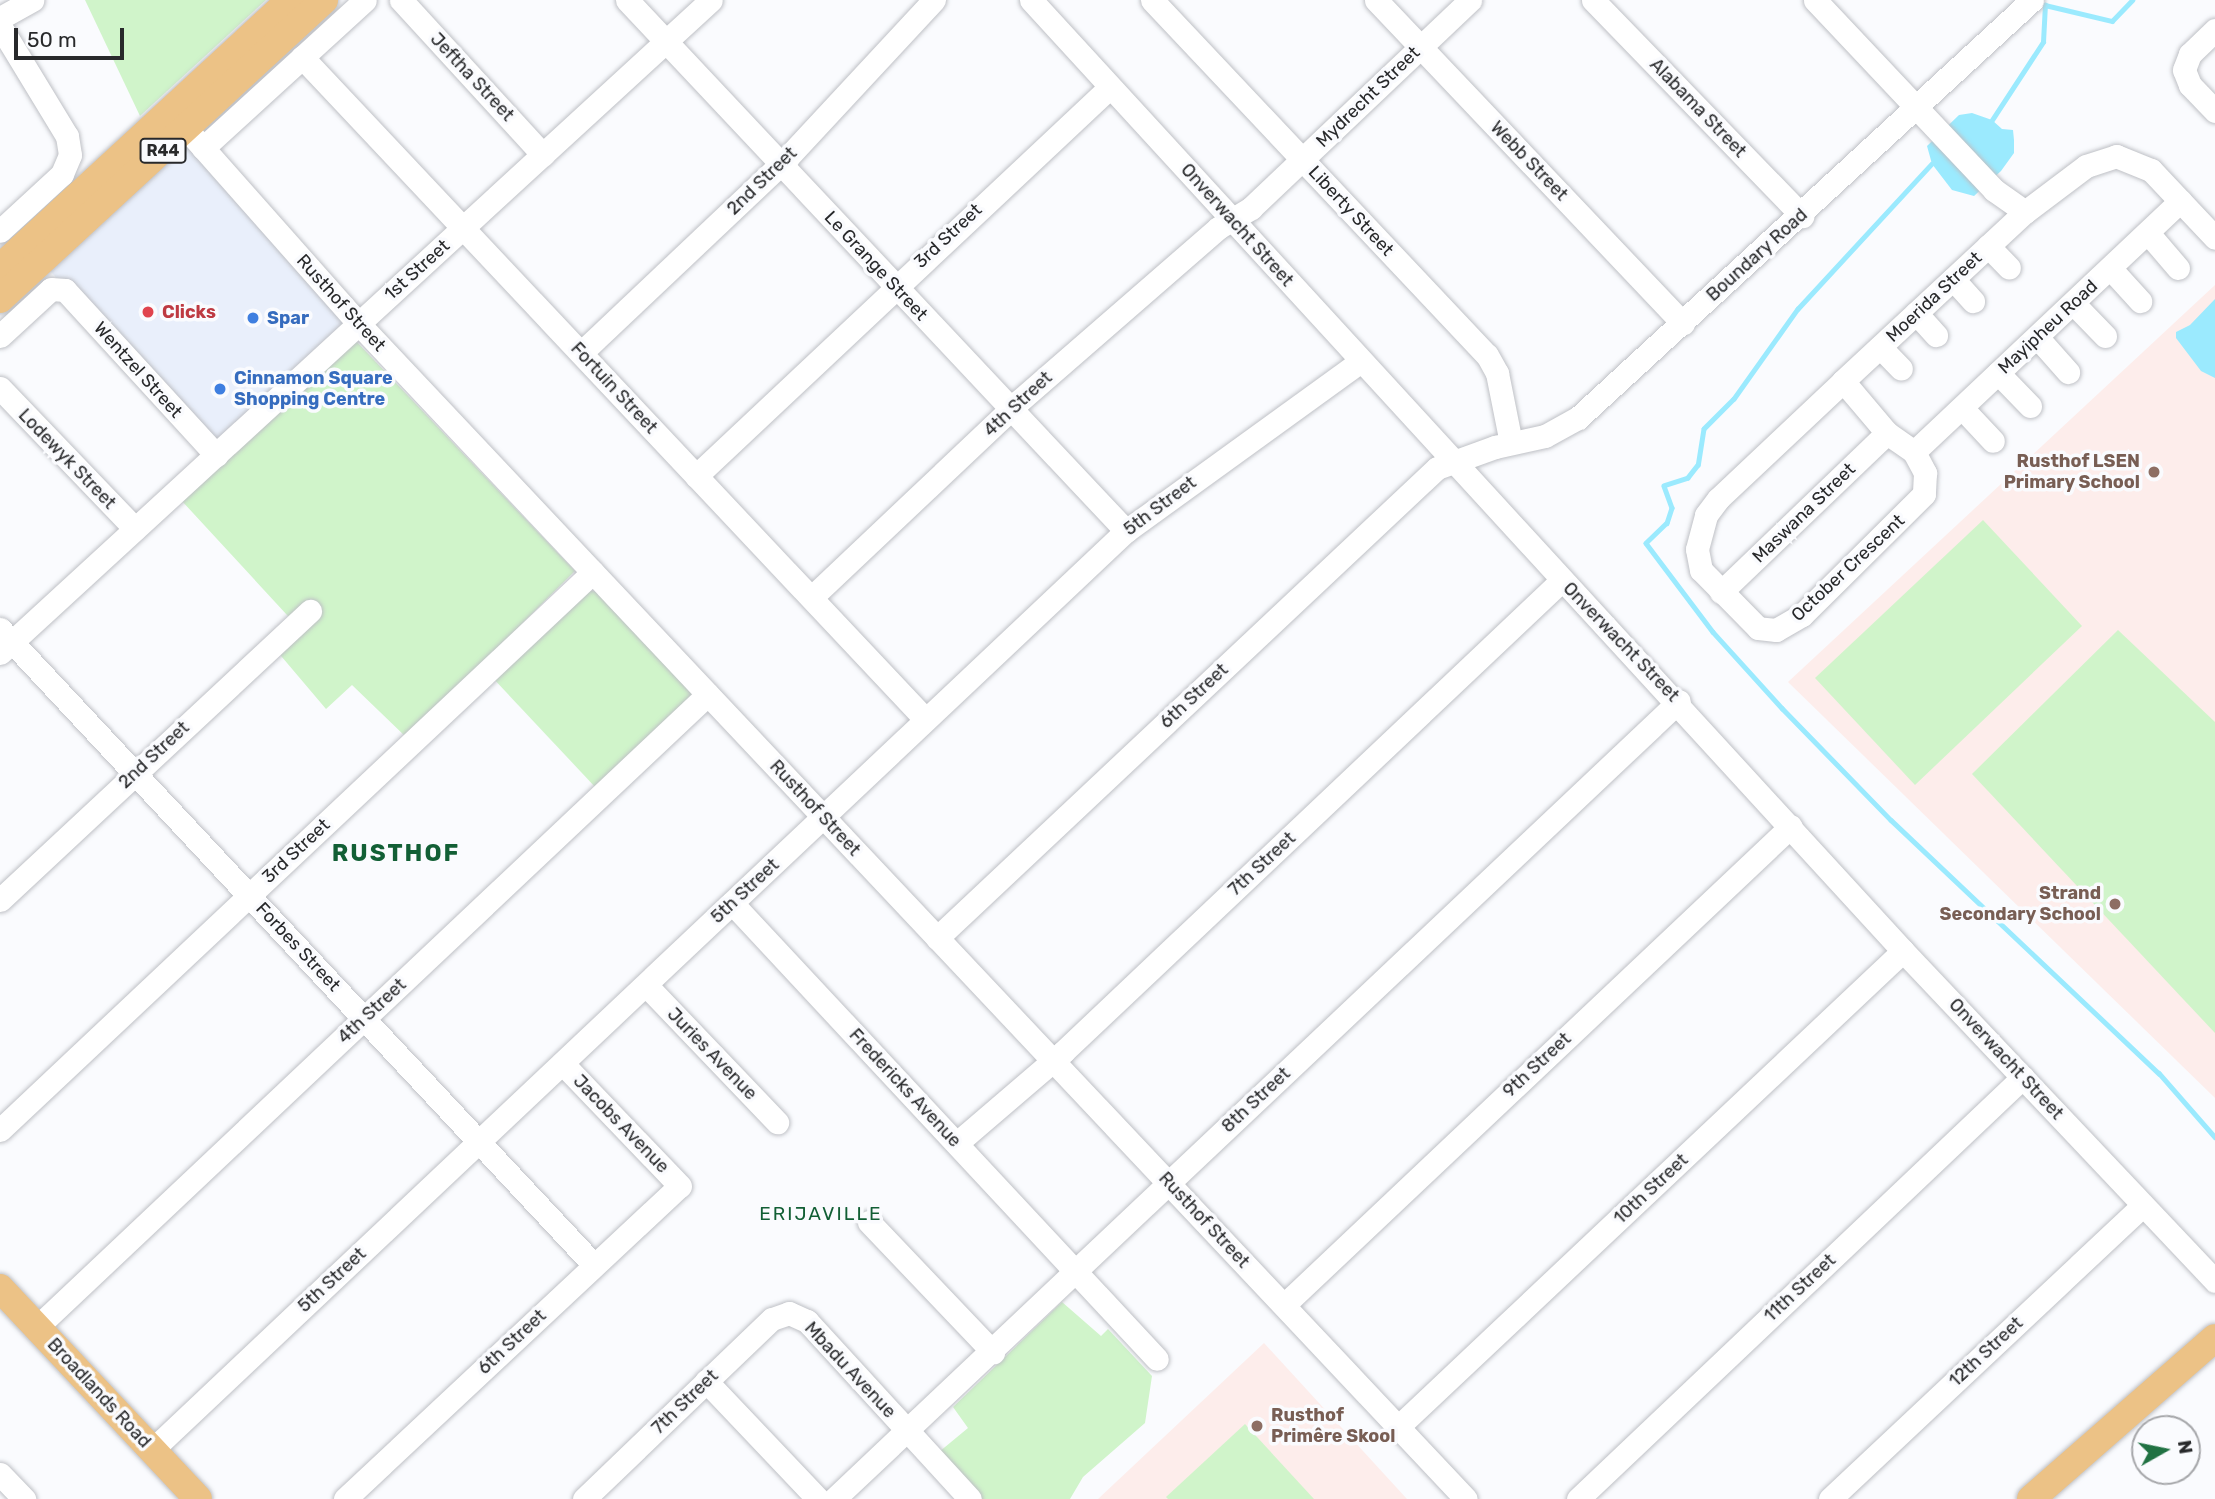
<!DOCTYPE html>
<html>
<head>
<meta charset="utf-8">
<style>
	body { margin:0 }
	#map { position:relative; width:2215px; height:1499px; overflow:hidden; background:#fafbfe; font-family:Rubik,sans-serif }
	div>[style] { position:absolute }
	.built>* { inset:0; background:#e9effb }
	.education>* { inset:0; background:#fdedeb }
	.green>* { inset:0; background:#d0f4ca }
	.water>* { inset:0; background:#9beafe }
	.stream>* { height:4.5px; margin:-2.25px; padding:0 2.25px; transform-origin:2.25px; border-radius:2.25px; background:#9beafe }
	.roads { filter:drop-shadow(0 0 2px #bec0c5) drop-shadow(0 0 2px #bec0c5) }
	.minor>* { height:23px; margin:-11.5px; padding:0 11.5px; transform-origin:11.5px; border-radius:11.5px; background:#fff }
	.major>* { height:28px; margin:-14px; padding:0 14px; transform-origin:14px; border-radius:14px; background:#ecc286 }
	.dots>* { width:19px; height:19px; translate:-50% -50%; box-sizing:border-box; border:4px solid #fafbfe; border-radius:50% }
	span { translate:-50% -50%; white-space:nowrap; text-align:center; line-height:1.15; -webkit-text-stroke:7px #fafbfe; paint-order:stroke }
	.shield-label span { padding:2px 5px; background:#fafbfe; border:2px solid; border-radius:5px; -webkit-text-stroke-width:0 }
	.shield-label { font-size:16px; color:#28292b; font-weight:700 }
	.street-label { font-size:18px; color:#28292b }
	.health-label { font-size:18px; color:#be3a42; font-weight:700 }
	.left { translate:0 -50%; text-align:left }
	.shop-label { font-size:18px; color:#366cbe; font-weight:700 }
	.education-label { font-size:18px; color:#785e54; font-weight:700 }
	.right { translate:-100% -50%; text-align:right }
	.neighbourhood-label { font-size:19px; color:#125f35; letter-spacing:2px }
	.district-label { font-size:24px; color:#125f35; font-weight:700; letter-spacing:2px }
	.north { position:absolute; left:2131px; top:1415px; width:70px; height:70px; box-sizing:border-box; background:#fafbfe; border:2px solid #a6a7aa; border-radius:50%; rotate:81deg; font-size:19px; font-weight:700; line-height:28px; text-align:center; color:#28292b }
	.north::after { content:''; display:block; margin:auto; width:24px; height:32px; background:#217243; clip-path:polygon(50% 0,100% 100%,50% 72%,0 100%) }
	.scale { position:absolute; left:14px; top:28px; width:110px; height:32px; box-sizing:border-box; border:4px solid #28292b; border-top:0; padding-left:9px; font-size:21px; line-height:24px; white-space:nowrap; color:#28292b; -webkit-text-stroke:5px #fafbfe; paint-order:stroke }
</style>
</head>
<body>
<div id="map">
	<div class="built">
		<div style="clip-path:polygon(179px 123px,360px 323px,215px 454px,35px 254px)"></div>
	</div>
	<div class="education">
		<div style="clip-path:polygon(2215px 285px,2215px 1098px,1788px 682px)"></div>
		<div style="clip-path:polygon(1264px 1343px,1407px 1499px,1098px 1499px)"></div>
	</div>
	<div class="green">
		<div style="clip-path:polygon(85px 0,266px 0,140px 116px)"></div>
		<div style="clip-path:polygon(355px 340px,575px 571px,407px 738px,352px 685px,326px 709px,276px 650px,299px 628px,181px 500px)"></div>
		<div style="clip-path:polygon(1983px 520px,2082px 626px,1915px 785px,1815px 678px)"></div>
		<div style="clip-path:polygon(586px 590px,598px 592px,691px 688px,692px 696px,596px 788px,491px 676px)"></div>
		<div style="clip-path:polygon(2118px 630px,2215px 722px,2215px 1033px,1972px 774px)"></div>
		<div style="clip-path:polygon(1062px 1302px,1101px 1336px,1108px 1329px,1152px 1376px,1145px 1423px,1083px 1477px,1070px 1499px,981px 1499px,939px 1452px,968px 1428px,953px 1407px)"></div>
		<div style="clip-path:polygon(1245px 1424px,1314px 1499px,1168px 1499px,1166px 1497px)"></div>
	</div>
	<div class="water">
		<div style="clip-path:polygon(1972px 113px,1992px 120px,2002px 129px,2013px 130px,2014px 140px,2014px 153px,2001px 171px,1974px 196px,1952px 190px,1932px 164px,1927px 146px,1959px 115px)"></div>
		<div style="clip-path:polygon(2215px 299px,2215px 378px,2201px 371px,2176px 338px,2176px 332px,2190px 325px)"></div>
	</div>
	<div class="stream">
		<div style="left:1992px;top:120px;width:93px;rotate:-56.8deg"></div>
		<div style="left:2043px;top:42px;width:37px;rotate:-87deg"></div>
		<div style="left:2045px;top:5px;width:69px;rotate:13.4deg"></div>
		<div style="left:2112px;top:21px;width:29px;rotate:-46deg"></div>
		<div style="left:1932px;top:164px;width:197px;rotate:132.7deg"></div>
		<div style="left:1798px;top:309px;width:110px;rotate:125.4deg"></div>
		<div style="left:1734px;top:399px;width:42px;rotate:135deg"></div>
		<div style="left:1704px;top:429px;width:36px;rotate:99deg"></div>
		<div style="left:1698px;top:465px;width:16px;rotate:128deg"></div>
		<div style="left:1688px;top:478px;width:25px;rotate:162deg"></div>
		<div style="left:1664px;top:486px;width:23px;rotate:70deg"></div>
		<div style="left:1672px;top:508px;width:16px;rotate:108deg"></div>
		<div style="left:1667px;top:523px;width:29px;rotate:136deg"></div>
		<div style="left:1646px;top:543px;width:111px;rotate:53deg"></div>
		<div style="left:1713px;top:632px;width:103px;rotate:47.8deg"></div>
		<div style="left:1782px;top:708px;width:156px;rotate:45.8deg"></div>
		<div style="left:1891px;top:820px;width:369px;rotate:43.4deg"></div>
		<div style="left:2159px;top:1073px;width:85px;rotate:48.8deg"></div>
	</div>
	<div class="roads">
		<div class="minor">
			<div style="left:401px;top:0;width:210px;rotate:47.5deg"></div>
			<div style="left:627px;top:0;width:729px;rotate:46.78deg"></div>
			<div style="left:1031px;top:0;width:1290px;rotate:47.48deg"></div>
			<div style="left:1903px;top:951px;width:454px;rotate:46.6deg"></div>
			<div style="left:1152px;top:0;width:488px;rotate:46.7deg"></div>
			<div style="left:1487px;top:355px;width:21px;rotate:61deg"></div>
			<div style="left:1497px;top:373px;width:71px;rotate:78.7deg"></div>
			<div style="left:1376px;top:0;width:446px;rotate:46.5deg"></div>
			<div style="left:1593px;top:0;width:301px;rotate:45.9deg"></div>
			<div style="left:1815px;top:0;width:261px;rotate:46.7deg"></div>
			<div style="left:1994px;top:190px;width:38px;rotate:35deg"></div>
			<div style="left:0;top:18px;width:37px;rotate:-29deg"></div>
			<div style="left:0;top:26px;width:129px;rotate:58.7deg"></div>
			<div style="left:67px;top:136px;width:19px;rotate:81deg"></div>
			<div style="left:70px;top:155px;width:21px;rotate:113deg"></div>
			<div style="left:62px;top:174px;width:84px;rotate:137.4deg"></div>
			<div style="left:2215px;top:30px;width:35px;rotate:136deg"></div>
			<div style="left:2190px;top:54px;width:17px;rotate:111deg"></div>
			<div style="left:2184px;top:70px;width:16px;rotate:68deg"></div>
			<div style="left:2190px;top:85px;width:36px;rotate:46deg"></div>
			<div style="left:302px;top:57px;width:909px;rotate:46.74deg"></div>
			<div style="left:174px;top:115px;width:279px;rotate:48.5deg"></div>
			<div style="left:359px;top:324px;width:1614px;rotate:46.71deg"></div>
			<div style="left:203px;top:148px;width:219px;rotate:-42.4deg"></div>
			<div style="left:2148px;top:233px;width:46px;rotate:49.4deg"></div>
			<div style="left:1988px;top:246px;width:30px;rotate:46deg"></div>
			<div style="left:2110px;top:268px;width:45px;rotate:47.7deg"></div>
			<div style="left:1953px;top:279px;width:30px;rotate:48deg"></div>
			<div style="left:2073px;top:303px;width:46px;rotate:45.9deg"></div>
			<div style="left:1916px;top:313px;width:30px;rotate:48deg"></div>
			<div style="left:0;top:336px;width:69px;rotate:-42.7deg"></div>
			<div style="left:51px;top:289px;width:14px;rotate:4deg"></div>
			<div style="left:65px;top:290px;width:224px;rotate:47.5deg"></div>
			<div style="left:2037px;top:337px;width:47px;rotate:48.5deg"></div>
			<div style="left:1880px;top:347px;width:30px;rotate:46deg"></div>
			<div style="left:581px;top:353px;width:284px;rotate:-43.4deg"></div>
			<div style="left:787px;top:158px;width:216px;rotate:-47.1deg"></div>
			<div style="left:1998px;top:373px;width:46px;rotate:45.9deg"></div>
			<div style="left:1843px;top:381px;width:68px;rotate:49.8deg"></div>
			<div style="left:1887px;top:433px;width:33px;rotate:35deg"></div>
			<div style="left:1914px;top:452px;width:24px;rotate:62deg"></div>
			<div style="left:1925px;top:473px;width:21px;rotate:93deg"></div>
			<div style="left:1924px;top:494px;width:172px;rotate:135.2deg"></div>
			<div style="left:1802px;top:615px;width:30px;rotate:150deg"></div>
			<div style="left:1776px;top:630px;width:18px;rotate:-174deg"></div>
			<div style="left:1758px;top:628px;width:81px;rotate:-134.5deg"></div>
			<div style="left:1701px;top:570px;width:21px;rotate:-101deg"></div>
			<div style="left:1697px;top:549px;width:35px;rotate:-75deg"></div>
			<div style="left:1706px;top:515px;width:20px;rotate:-53deg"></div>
			<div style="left:1718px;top:499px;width:172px;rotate:-43.3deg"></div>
			<div style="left:1843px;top:381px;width:248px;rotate:-42.9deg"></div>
			<div style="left:2025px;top:212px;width:76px;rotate:-37deg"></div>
			<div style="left:2086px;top:166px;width:32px;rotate:-18deg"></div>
			<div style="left:2116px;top:156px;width:38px;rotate:22deg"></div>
			<div style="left:2151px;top:170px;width:93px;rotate:46.7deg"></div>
			<div style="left:0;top:388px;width:195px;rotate:46.2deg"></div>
			<div style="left:1962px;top:408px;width:45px;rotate:46.8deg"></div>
			<div style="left:1914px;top:452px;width:366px;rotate:-43.3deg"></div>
			<div style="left:696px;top:476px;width:568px;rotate:-43.22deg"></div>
			<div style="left:1721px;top:592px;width:230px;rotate:-43.8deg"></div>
			<div style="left:812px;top:597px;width:284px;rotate:-43.4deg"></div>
			<div style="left:1018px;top:402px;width:265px;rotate:-41deg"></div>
			<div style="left:1218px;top:228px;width:39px;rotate:-31deg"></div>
			<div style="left:1251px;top:208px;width:302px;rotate:-43.5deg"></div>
			<div style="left:0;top:629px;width:870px;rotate:46.96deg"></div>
			<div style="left:0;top:653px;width:965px;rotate:-42.57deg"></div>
			<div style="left:0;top:900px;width:424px;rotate:-43deg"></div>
			<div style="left:732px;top:903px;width:623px;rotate:47.02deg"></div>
			<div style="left:937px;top:938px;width:686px;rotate:-43.23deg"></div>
			<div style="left:1437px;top:468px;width:62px;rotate:-19.9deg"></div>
			<div style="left:1495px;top:447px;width:51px;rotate:-12.4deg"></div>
			<div style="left:1545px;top:436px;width:38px;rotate:-29deg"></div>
			<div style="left:1578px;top:418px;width:617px;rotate:-42.64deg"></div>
			<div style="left:646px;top:985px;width:190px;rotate:46.3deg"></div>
			<div style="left:0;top:1130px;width:814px;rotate:-43.26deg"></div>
			<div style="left:957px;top:1143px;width:140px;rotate:-40.6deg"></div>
			<div style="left:1063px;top:1052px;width:687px;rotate:-43.41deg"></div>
			<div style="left:869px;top:1222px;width:180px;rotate:46.4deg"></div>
			<div style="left:1284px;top:1305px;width:697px;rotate:-43.37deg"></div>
			<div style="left:37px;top:1327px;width:922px;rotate:-43.33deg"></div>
			<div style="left:706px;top:1381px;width:163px;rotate:46.5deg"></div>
			<div style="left:1398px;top:1427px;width:694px;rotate:-43.31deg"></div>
			<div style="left:152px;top:1450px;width:1339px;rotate:-43.34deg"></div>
			<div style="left:1126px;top:531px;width:290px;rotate:-35.9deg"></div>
			<div style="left:0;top:1474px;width:35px;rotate:46deg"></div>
			<div style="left:345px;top:1499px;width:458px;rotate:-43.1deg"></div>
			<div style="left:680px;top:1186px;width:170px;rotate:-133.8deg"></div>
			<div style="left:584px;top:1499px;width:260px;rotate:-43.8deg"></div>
			<div style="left:772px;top:1319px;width:18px;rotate:-19deg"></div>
			<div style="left:789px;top:1313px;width:20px;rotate:24deg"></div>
			<div style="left:807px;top:1321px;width:241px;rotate:47.5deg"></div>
			<div style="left:834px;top:1499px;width:1162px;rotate:-43.36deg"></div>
			<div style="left:1578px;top:1499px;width:613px;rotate:-43.48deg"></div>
			<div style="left:1830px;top:1499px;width:429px;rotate:-43.2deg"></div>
		</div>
		<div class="major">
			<div style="left:0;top:268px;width:395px;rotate:-42.7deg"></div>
			<div style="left:0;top:299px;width:441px;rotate:-42.7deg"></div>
			<div style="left:0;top:1288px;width:289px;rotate:46.8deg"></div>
			<div style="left:2031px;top:1499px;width:244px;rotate:-41.2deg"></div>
		</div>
	</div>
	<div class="dots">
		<div style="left:148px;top:312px;background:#e0444e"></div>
		<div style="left:253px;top:318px;background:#3f7fe0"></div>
		<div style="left:220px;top:389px;background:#3f7fe0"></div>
		<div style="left:2154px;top:472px;background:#8d6e63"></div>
		<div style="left:2115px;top:904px;background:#8d6e63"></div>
		<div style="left:1257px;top:1426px;background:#8d6e63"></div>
	</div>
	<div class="shield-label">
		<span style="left:163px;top:151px">R44</span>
	</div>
	<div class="street-label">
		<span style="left:472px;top:77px;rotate:47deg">Jeftha Street</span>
		<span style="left:1368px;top:97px;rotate:-44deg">Mydrecht Street</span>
		<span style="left:1698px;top:108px;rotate:46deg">Alabama Street</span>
		<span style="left:1529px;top:161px;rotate:46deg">Webb Street</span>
		<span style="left:762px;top:181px;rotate:-44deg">2nd Street</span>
		<span style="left:1351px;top:211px;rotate:47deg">Liberty Street</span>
		<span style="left:1237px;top:225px;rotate:48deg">Onverwacht Street</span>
		<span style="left:948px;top:236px;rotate:-43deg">3rd Street</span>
		<span style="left:1757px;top:255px;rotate:-42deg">Boundary Road</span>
		<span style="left:876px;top:266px;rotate:47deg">Le Grange Street</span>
		<span style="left:417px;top:270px;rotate:-42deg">1st Street</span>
		<span style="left:1934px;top:297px;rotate:-43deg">Moerida Street</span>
		<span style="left:341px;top:303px;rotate:48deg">Rusthof Street</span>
		<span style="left:2048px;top:327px;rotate:-43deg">Mayipheu Road</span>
		<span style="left:138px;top:370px;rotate:48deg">Wentzel Street</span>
		<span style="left:614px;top:388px;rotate:47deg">Fortuin Street</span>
		<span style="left:1018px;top:404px;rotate:-43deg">4th Street</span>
		<span style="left:67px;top:459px;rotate:46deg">Lodewyk Street</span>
		<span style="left:1160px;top:506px;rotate:-37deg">5th Street</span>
		<span style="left:1804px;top:513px;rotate:-44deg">Maswana Street</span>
		<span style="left:1848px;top:568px;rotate:-43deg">October Crescent</span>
		<span style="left:1621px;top:642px;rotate:46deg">Onverwacht Street</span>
		<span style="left:1194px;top:696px;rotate:-43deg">6th Street</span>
		<span style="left:154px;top:755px;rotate:-43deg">2nd Street</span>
		<span style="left:815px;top:808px;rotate:47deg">Rusthof Street</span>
		<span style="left:296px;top:851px;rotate:-43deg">3rd Street</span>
		<span style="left:1262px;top:864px;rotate:-43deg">7th Street</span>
		<span style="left:745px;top:891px;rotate:-43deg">5th Street</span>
		<span style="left:298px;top:947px;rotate:47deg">Forbes Street</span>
		<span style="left:372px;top:1011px;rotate:-43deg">4th Street</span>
		<span style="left:712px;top:1054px;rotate:46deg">Juries Avenue</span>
		<span style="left:2006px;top:1059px;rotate:47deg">Onverwacht Street</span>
		<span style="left:1537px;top:1065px;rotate:-43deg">9th Street</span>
		<span style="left:905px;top:1088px;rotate:47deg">Fredericks Avenue</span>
		<span style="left:1256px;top:1100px;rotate:-43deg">8th Street</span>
		<span style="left:621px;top:1124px;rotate:46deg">Jacobs Avenue</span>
		<span style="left:1651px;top:1189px;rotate:-43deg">10th Street</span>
		<span style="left:1204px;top:1220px;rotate:47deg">Rusthof Street</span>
		<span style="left:332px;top:1280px;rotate:-43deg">5th Street</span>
		<span style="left:1800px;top:1288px;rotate:-43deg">11th Street</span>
		<span style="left:512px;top:1342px;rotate:-43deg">6th Street</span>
		<span style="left:1986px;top:1352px;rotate:-43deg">12th Street</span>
		<span style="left:850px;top:1370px;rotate:47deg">Mbadu Avenue</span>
		<span style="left:99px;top:1393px;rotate:47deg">Broadlands Road</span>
		<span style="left:685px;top:1402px;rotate:-44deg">7th Street</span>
	</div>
	<div class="health-label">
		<span class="left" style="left:162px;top:312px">Clicks</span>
	</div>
	<div class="shop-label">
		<span class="left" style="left:267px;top:318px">Spar</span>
		<span class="left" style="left:234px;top:389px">Cinnamon Square<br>Shopping Centre</span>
	</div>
	<div class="education-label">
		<span class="right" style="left:2140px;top:472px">Rusthof LSEN<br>Primary School</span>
		<span class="right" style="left:2101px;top:904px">Strand<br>Secondary School</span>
		<span class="left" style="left:1271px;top:1426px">Rusthof<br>Primêre Skool</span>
	</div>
	<div class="neighbourhood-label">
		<span style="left:821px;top:1214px">ERIJAVILLE</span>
	</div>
	<div class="district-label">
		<span style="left:396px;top:854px">RUSTHOF</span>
	</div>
	<div class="north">N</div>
	<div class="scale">50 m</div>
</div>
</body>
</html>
